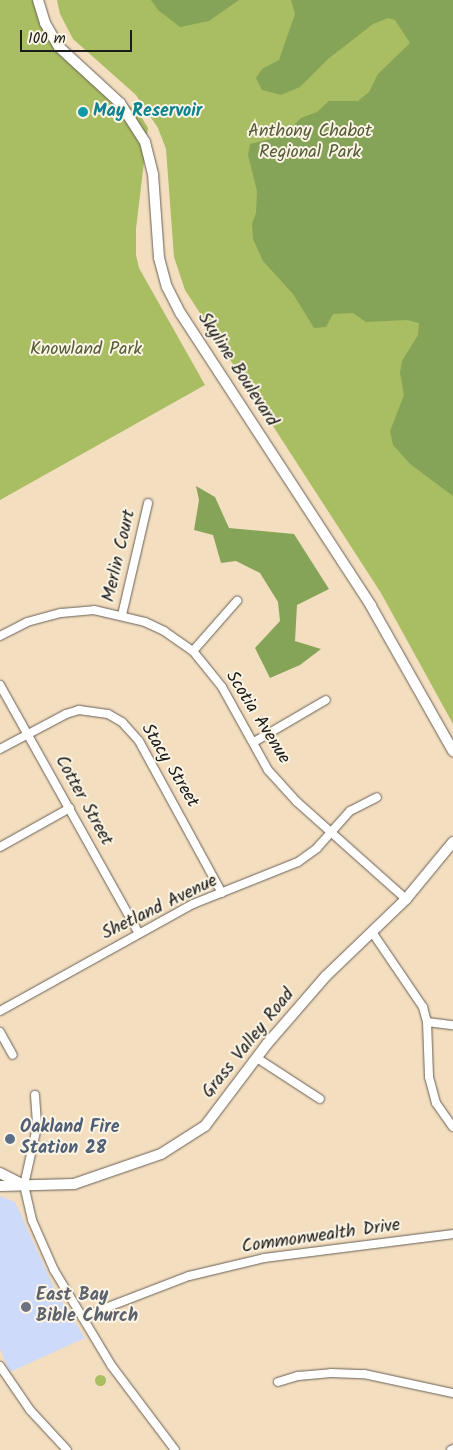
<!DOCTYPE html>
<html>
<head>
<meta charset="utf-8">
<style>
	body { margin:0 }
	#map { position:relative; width:453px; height:1450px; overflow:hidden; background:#f4dec0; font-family:Kalam,sans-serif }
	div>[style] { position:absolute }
	.built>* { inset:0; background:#cedafa }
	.green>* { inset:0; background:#a9bd62 }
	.round { border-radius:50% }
	.forest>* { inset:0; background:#86a458 }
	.roads { filter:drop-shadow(0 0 1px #686055) drop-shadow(0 0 1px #686055) }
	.street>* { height:8px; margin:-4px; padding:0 4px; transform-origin:4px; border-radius:4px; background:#fff }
	.secondary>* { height:10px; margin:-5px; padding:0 5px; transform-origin:5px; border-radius:5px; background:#fff }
	.dots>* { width:14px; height:14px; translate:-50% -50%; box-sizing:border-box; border:2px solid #fcf5e5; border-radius:50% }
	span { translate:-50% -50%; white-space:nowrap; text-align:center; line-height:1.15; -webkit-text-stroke:4px #fcf5e5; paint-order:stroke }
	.culture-label { font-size:18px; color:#0d838f; font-weight:700 }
	.left { translate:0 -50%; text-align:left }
	.park-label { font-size:18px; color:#545c38 }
	.street-label { font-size:18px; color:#1c1c1c }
	.service-label { font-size:18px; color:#4e5e75; font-weight:700 }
	.worship-label { font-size:18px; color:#5b616d; font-weight:700 }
	.scale { position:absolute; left:20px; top:30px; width:112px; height:22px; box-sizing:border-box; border:2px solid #1c1c1c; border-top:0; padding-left:6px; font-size:15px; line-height:18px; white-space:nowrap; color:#1c1c1c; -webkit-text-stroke:4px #fcf5e5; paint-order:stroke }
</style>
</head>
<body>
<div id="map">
	<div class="built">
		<div style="clip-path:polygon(0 1196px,15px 1202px,56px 1292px,85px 1338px,10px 1372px,0 1349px)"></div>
	</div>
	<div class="green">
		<div style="clip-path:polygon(0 0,41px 0,58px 41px,116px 97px,139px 113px,148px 128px,136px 229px,136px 255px,139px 268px,205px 385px,0 500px)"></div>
		<div style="clip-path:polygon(57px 0,453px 0,453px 724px,381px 593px,185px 290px,174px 257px,166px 149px,158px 128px,136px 95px,73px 39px,60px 14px)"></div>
		<div class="round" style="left:94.5px;top:1374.5px;width:11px;height:11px"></div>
	</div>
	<div class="forest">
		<div style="clip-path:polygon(151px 0,239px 0,209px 21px,180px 27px,158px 10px)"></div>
		<div style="clip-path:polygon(291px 0,453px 0,453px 496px,410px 464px,393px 445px,390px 431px,404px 395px,400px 373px,402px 361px,418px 335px,419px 323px,407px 320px,366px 322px,353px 313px,333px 314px,326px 327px,314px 328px,293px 294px,263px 261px,253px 239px,252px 224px,256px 213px,257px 191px,248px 155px,250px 144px,283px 136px,301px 118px,317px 112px,329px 101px,358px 101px,369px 92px,378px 74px,410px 43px,395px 20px,388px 18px,373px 24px,328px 59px,300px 87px,281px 95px,262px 90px,256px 78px,262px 69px,279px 60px,295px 14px)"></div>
		<div style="clip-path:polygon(196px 486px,215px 497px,229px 528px,294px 534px,329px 589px,297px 605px,295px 641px,321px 649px,300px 665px,270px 678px,255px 648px,280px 621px,278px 602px,260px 573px,236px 561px,221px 563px,213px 535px,194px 530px,199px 500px)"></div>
	</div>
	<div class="roads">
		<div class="street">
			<div style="left:122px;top:615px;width:115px;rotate:-76.9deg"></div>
			<div style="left:0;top:636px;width:30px;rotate:-27deg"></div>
			<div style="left:27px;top:622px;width:35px;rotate:-15deg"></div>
			<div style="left:61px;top:613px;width:33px;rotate:-5deg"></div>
			<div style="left:94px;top:610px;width:52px;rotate:13.2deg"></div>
			<div style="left:145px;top:622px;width:21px;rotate:25deg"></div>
			<div style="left:164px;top:631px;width:35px;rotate:35deg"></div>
			<div style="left:193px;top:651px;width:46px;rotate:51.1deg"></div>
			<div style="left:222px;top:687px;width:95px;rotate:61deg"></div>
			<div style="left:268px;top:770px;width:43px;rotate:47.8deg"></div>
			<div style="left:297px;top:802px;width:146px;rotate:41.7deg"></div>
			<div style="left:193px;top:651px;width:67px;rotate:-48.7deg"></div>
			<div style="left:0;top:685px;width:283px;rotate:60.8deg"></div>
			<div style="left:254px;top:742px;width:83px;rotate:-30.3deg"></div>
			<div style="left:0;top:749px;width:75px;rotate:-27.9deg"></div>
			<div style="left:66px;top:714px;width:14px;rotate:-17deg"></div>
			<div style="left:79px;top:710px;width:29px;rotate:8deg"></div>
			<div style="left:108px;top:714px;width:16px;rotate:30deg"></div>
			<div style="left:122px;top:722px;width:25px;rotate:48deg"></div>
			<div style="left:139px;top:741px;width:173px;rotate:61.4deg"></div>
			<div style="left:0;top:847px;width:80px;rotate:-29.1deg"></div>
			<div style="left:372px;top:932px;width:91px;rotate:55.8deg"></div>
			<div style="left:423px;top:1007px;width:16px;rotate:75deg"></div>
			<div style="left:427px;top:1022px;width:55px;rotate:87.9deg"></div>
			<div style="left:429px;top:1077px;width:27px;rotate:75deg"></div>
			<div style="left:436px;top:1103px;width:29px;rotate:55deg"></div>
			<div style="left:0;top:1011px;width:221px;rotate:-29deg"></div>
			<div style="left:193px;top:904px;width:113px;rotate:-21.8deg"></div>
			<div style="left:298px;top:862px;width:24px;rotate:-36deg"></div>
			<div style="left:317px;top:848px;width:50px;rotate:-48.3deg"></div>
			<div style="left:350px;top:811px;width:30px;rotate:-27deg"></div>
			<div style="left:427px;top:1022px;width:26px;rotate:7deg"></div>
			<div style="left:0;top:1032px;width:26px;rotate:61deg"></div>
			<div style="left:257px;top:1058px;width:75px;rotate:33.1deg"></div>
			<div style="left:35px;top:1095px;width:32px;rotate:86deg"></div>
			<div style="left:37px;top:1127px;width:59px;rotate:102.6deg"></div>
			<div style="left:24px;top:1185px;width:36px;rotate:77deg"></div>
			<div style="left:32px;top:1220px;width:55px;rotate:66.3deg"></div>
			<div style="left:54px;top:1270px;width:111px;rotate:59deg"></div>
			<div style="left:111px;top:1365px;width:106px;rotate:53deg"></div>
			<div style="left:82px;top:1317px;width:115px;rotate:-21deg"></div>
			<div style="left:189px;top:1276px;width:77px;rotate:-13.5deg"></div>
			<div style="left:264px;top:1258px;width:191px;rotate:-7.2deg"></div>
			<div style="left:0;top:1366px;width:53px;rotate:55.7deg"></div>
			<div style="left:30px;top:1410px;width:54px;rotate:47.2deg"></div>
			<div style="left:278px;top:1382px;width:21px;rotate:-17deg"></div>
			<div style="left:298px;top:1376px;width:33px;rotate:-5deg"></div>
			<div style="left:331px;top:1373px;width:33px;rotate:2deg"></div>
			<div style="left:364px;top:1374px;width:91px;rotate:12.1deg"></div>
			<div style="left:451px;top:1450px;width:2px;rotate:-27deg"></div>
		</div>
		<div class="secondary">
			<div style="left:38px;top:0;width:24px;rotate:73deg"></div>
			<div style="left:45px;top:23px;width:28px;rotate:60deg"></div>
			<div style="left:59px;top:47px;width:83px;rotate:42.6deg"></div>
			<div style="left:120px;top:103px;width:46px;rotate:57.3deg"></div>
			<div style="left:145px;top:142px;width:33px;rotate:76deg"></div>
			<div style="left:153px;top:174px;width:84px;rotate:85.9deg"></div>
			<div style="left:159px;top:258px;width:30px;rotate:75deg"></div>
			<div style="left:167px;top:287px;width:30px;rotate:63deg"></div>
			<div style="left:181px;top:314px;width:348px;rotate:56.9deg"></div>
			<div style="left:371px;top:606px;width:167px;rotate:60.5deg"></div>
			<div style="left:0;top:1173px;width:27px;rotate:27deg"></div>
			<div style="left:0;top:1186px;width:74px;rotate:-1.5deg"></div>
			<div style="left:74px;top:1184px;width:92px;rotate:-19deg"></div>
			<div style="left:161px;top:1154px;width:52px;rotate:-32.5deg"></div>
			<div style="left:205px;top:1126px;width:103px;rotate:-52.9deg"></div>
			<div style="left:267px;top:1044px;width:90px;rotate:-49.1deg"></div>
			<div style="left:326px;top:976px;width:111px;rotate:-43.9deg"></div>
			<div style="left:406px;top:899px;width:74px;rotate:-50.5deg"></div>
		</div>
	</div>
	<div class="dots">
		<div style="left:83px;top:112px;background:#0f9aa8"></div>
		<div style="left:10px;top:1139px;background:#5c6f8a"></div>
		<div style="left:26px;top:1307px;background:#6b7280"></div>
	</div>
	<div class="culture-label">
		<span class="left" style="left:93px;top:112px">May Reservoir</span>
	</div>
	<div class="park-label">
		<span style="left:310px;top:143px">Anthony Chabot<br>Regional Park</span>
		<span style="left:86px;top:350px">Knowland Park</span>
	</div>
	<div class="street-label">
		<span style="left:237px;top:370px;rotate:57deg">Skyline Boulevard</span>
		<span style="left:120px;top:556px;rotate:-77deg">Merlin Court</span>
		<span style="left:257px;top:718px;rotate:58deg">Scotia Avenue</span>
		<span style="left:169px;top:766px;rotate:59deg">Stacy Street</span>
		<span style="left:83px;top:801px;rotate:61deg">Cotter Street</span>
		<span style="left:160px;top:908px;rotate:-26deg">Shetland Avenue</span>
		<span style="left:249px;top:1044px;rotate:-51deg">Grass Valley Road</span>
		<span style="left:321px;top:1237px;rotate:-8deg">Commonwealth Drive</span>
	</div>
	<div class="service-label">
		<span class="left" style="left:20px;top:1139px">Oakland Fire<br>Station 28</span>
	</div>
	<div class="worship-label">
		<span class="left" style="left:36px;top:1307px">East Bay<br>Bible Church</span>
	</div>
	<div class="scale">100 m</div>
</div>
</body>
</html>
